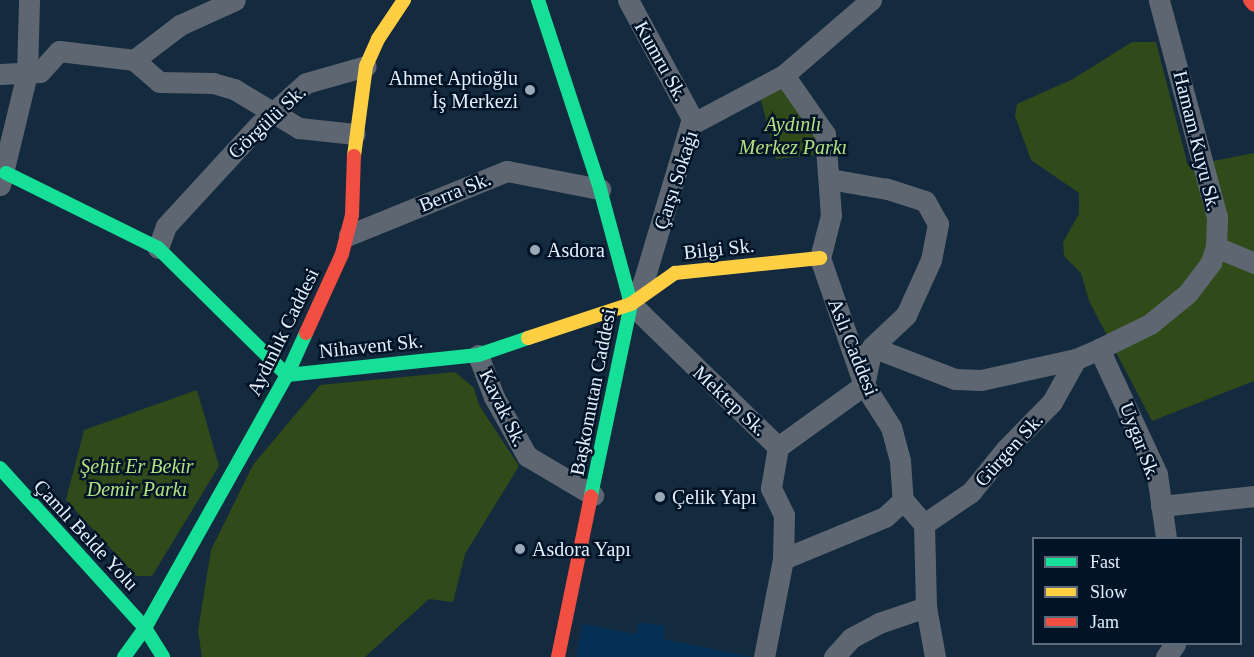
<!DOCTYPE html>
<html>
<head>
<meta charset="utf-8">
<style>
	body { margin:0 }
	#map { position:relative; width:1254px; height:657px; overflow:hidden; background:#142a3e; font-family:"Times New Roman",serif }
	div>[style] { position:absolute }
	.built>* { inset:0; background:#043055 }
	.green>* { inset:0; background:#314a1a }
	.street>* { height:21px; margin:-10.5px; padding:0 10.5px; transform-origin:10.5px; border-radius:10.5px; background:#5e6771 }
	.fast>* { height:14px; margin:-7px; padding:0 7px; transform-origin:7px; border-radius:7px; background:#16e098 }
	.slow>* { height:14px; margin:-7px; padding:0 7px; transform-origin:7px; border-radius:7px; background:#ffcf43 }
	.jam>* { height:14px; margin:-7px; padding:0 7px; transform-origin:7px; border-radius:7px; background:#f24e42 }
	.dots>* { width:16px; height:16px; translate:-50% -50%; box-sizing:border-box; border:3px solid #011327; border-radius:50% }
	span { translate:-50% -50%; white-space:nowrap; text-align:center; line-height:1.15; -webkit-text-stroke:5px #011327; paint-order:stroke }
	.street-label { font-size:20px; color:#e4effa }
	.poi-label { font-size:20px; color:#e4effa }
	.right { translate:-100% -50%; text-align:right }
	.left { translate:0 -50%; text-align:left }
	.park-label { font-size:20px; color:#b2e37f; font-style:italic }
	.legend { position:absolute; left:1032px; top:537px; width:210px; height:108px; box-sizing:border-box; background:#011327; border:2px solid #5c6b7b; margin:0; padding:8px 10px; list-style:none; font-size:18px; color:#e4effa }
	.legend li { display:flex; align-items:center; gap:12px; height:30px }
	.legend b { width:30px; border:2px solid #5c6b7b }
</style>
</head>
<body>
<div id="map">
	<div class="built">
		<div style="clip-path:polygon(639px 622px,665px 626px,663px 639px,752px 657px,576px 657px,583px 624px,636px 634px)"></div>
	</div>
	<div class="green">
		<div style="clip-path:polygon(1132px 42px,1156px 42px,1188px 166px,1254px 153px,1254px 381px,1152px 421px,1089px 301px,1081px 273px,1064px 256px,1063px 242px,1079px 214px,1079px 193px,1031px 160px,1015px 116px,1017px 104px,1073px 79px)"></div>
		<div style="clip-path:polygon(783px 85px,814px 127px,817px 155px,776px 159px,760px 96px)"></div>
		<div style="clip-path:polygon(455px 372px,474px 388px,479px 405px,519px 466px,465px 554px,453px 602px,429px 599px,365px 657px,202px 657px,198px 631px,211px 550px,253px 465px,320px 385px)"></div>
		<div style="clip-path:polygon(197px 390px,219px 466px,152px 576px,136px 576px,66px 500px,84px 430px)"></div>
	</div>
	<div class="street">
		<div style="left:628px;top:0;width:139px;rotate:61.6deg"></div>
		<div style="left:134px;top:60px;width:58px;rotate:-37.3deg"></div>
		<div style="left:180px;top:25px;width:60px;rotate:-24.4deg"></div>
		<div style="left:0;top:74px;width:40px;rotate:-2.9deg"></div>
		<div style="left:40px;top:72px;width:28px;rotate:-48deg"></div>
		<div style="left:59px;top:51px;width:76px;rotate:6.8deg"></div>
		<div style="left:134px;top:60px;width:33px;rotate:41deg"></div>
		<div style="left:159px;top:82px;width:54px;rotate:1.1deg"></div>
		<div style="left:213px;top:83px;width:22px;rotate:16deg"></div>
		<div style="left:234px;top:89px;width:76px;rotate:31deg"></div>
		<div style="left:299px;top:128px;width:56px;rotate:6.1deg"></div>
		<div style="left:784px;top:75px;width:72px;rotate:55.2deg"></div>
		<div style="left:825px;top:134px;width:81px;rotate:85.8deg"></div>
		<div style="left:831px;top:215px;width:44px;rotate:104.3deg"></div>
		<div style="left:820px;top:258px;width:134px;rotate:70.9deg"></div>
		<div style="left:864px;top:385px;width:50px;rotate:57.3deg"></div>
		<div style="left:891px;top:427px;width:35px;rotate:75deg"></div>
		<div style="left:900px;top:461px;width:39px;rotate:86deg"></div>
		<div style="left:903px;top:500px;width:32px;rotate:49deg"></div>
		<div style="left:924px;top:524px;width:83px;rotate:88.6deg"></div>
		<div style="left:926px;top:607px;width:51px;rotate:79.8deg"></div>
		<div style="left:0;top:185px;width:115px;rotate:-76.4deg"></div>
		<div style="left:27px;top:73px;width:73px;rotate:-88.4deg"></div>
		<div style="left:349px;top:235px;width:170px;rotate:-22.1deg"></div>
		<div style="left:507px;top:171px;width:95px;rotate:11deg"></div>
		<div style="left:1216px;top:247px;width:41px;rotate:22.8deg"></div>
		<div style="left:158px;top:248px;width:23px;rotate:-70deg"></div>
		<div style="left:166px;top:226px;width:136px;rotate:-47.4deg"></div>
		<div style="left:258px;top:126px;width:64px;rotate:-41.9deg"></div>
		<div style="left:306px;top:83px;width:62px;rotate:-15.8deg"></div>
		<div style="left:872px;top:347px;width:89px;rotate:21.1deg"></div>
		<div style="left:955px;top:379px;width:26px;rotate:2deg"></div>
		<div style="left:981px;top:380px;width:97px;rotate:-12.5deg"></div>
		<div style="left:1076px;top:359px;width:25px;rotate:-23deg"></div>
		<div style="left:1099px;top:349px;width:57px;rotate:-26.1deg"></div>
		<div style="left:1150px;top:324px;width:49px;rotate:-39.2deg"></div>
		<div style="left:1188px;top:293px;width:39px;rotate:-53deg"></div>
		<div style="left:1211px;top:262px;width:16px;rotate:-72deg"></div>
		<div style="left:1216px;top:247px;width:30px;rotate:-88deg"></div>
		<div style="left:1217px;top:217px;width:225px;rotate:-105deg"></div>
		<div style="left:1099px;top:349px;width:138px;rotate:65.1deg"></div>
		<div style="left:1157px;top:474px;width:65px;rotate:82deg"></div>
		<div style="left:478px;top:355px;width:45px;rotate:69.1deg"></div>
		<div style="left:494px;top:397px;width:68px;rotate:60.8deg"></div>
		<div style="left:527px;top:456px;width:77px;rotate:30.6deg"></div>
		<div style="left:778px;top:447px;width:106px;rotate:-35.8deg"></div>
		<div style="left:864px;top:385px;width:39px;rotate:-78deg"></div>
		<div style="left:872px;top:347px;width:47px;rotate:-43.3deg"></div>
		<div style="left:906px;top:315px;width:60px;rotate:-65.6deg"></div>
		<div style="left:931px;top:260px;width:37px;rotate:-79deg"></div>
		<div style="left:938px;top:224px;width:26px;rotate:-119deg"></div>
		<div style="left:925px;top:201px;width:40px;rotate:-162deg"></div>
		<div style="left:887px;top:189px;width:59px;rotate:-170.2deg"></div>
		<div style="left:1161px;top:506px;width:94px;rotate:-6.1deg"></div>
		<div style="left:924px;top:524px;width:57px;rotate:-34.2deg"></div>
		<div style="left:971px;top:492px;width:55px;rotate:-50.9deg"></div>
		<div style="left:1006px;top:449px;width:66px;rotate:-45.6deg"></div>
		<div style="left:1052px;top:402px;width:49px;rotate:-60.8deg"></div>
		<div style="left:783px;top:559px;width:110px;rotate:-22.4deg"></div>
		<div style="left:885px;top:517px;width:25px;rotate:-43deg"></div>
		<div style="left:764px;top:657px;width:100px;rotate:-79deg"></div>
		<div style="left:783px;top:559px;width:44px;rotate:-88.7deg"></div>
		<div style="left:784px;top:515px;width:30px;rotate:-116deg"></div>
		<div style="left:771px;top:488px;width:42px;rotate:-80.3deg"></div>
		<div style="left:778px;top:447px;width:205px;rotate:-135.8deg"></div>
		<div style="left:631px;top:304px;width:24px;rotate:-60deg"></div>
		<div style="left:643px;top:283px;width:165px;rotate:-73.4deg"></div>
		<div style="left:690px;top:125px;width:106px;rotate:-28deg"></div>
		<div style="left:784px;top:75px;width:115px;rotate:-40.8deg"></div>
		<div style="left:834px;top:657px;width:25px;rotate:-48deg"></div>
		<div style="left:851px;top:638px;width:32px;rotate:-28deg"></div>
		<div style="left:879px;top:623px;width:50px;rotate:-18.8deg"></div>
		<div style="left:1166px;top:657px;width:16px;rotate:-55deg"></div>
	</div>
	<div class="fast">
		<div style="left:538px;top:0;width:199px;rotate:71.8deg"></div>
		<div style="left:600px;top:189px;width:119px;rotate:74.9deg"></div>
		<div style="left:631px;top:304px;width:196px;rotate:101.8deg"></div>
		<div style="left:6px;top:173px;width:169px;rotate:26.3deg"></div>
		<div style="left:158px;top:248px;width:181px;rotate:44.6deg"></div>
		<div style="left:287px;top:375px;width:192px;rotate:-6deg"></div>
		<div style="left:478px;top:355px;width:53px;rotate:-18.8deg"></div>
		<div style="left:0;top:468px;width:216px;rotate:47.8deg"></div>
		<div style="left:145px;top:628px;width:34px;rotate:58deg"></div>
		<div style="left:124px;top:657px;width:36px;rotate:-54deg"></div>
		<div style="left:145px;top:628px;width:290px;rotate:-60.7deg"></div>
		<div style="left:287px;top:375px;width:46px;rotate:-65.7deg"></div>
	</div>
	<div class="slow">
		<div style="left:354px;top:156px;width:91px;rotate:-82.4deg"></div>
		<div style="left:366px;top:66px;width:30px;rotate:-66deg"></div>
		<div style="left:378px;top:39px;width:47px;rotate:-56.3deg"></div>
		<div style="left:528px;top:338px;width:108px;rotate:-18.3deg"></div>
		<div style="left:631px;top:304px;width:54px;rotate:-35.2deg"></div>
		<div style="left:675px;top:273px;width:146px;rotate:-5.9deg"></div>
	</div>
	<div class="jam">
		<div style="left:1250px;top:0;width:6px;rotate:51deg"></div>
		<div style="left:306px;top:333px;width:87px;rotate:-65.5deg"></div>
		<div style="left:342px;top:254px;width:40px;rotate:-75.6deg"></div>
		<div style="left:352px;top:215px;width:59px;rotate:-88.1deg"></div>
		<div style="left:558px;top:657px;width:164px;rotate:-78.4deg"></div>
	</div>
	<div class="dots">
		<div style="left:530px;top:90px;background:#9baab8"></div>
		<div style="left:535px;top:250px;background:#9baab8"></div>
		<div style="left:660px;top:497px;background:#9baab8"></div>
		<div style="left:520px;top:549px;background:#9baab8"></div>
	</div>
	<div class="street-label">
		<span style="left:661px;top:61px;rotate:61deg">Kumru Sk.</span>
		<span style="left:267px;top:122px;rotate:-43deg">Görgülü Sk.</span>
		<span style="left:1197px;top:141px;rotate:76deg">Hamam Kuyu Sk.</span>
		<span style="left:676px;top:180px;rotate:-72deg">Çarşı Sokağı</span>
		<span style="left:455px;top:192px;rotate:-22deg">Berra Sk.</span>
		<span style="left:719px;top:249px;rotate:-6deg">Bilgi Sk.</span>
		<span style="left:283px;top:332px;rotate:-64deg">Aydınlık Caddesi</span>
		<span style="left:371px;top:346px;rotate:-6deg">Nihavent Sk.</span>
		<span style="left:853px;top:347px;rotate:68deg">Aslı Caddesi</span>
		<span style="left:593px;top:392px;rotate:-79deg">Başkomutan Caddesi</span>
		<span style="left:730px;top:401px;rotate:43deg">Mektep Sk.</span>
		<span style="left:503px;top:408px;rotate:64deg">Kavak Sk.</span>
		<span style="left:1140px;top:441px;rotate:69deg">Uygar Sk.</span>
		<span style="left:1009px;top:450px;rotate:-48deg">Gürgen Sk.</span>
		<span style="left:86px;top:535px;rotate:47deg">Çamlı Belde Yolu</span>
	</div>
	<div class="poi-label">
		<span class="right" style="left:518px;top:90px">Ahmet Aptioğlu<br>İş Merkezi</span>
		<span class="left" style="left:547px;top:250px">Asdora</span>
		<span class="left" style="left:672px;top:497px">Çelik Yapı</span>
		<span class="left" style="left:532px;top:549px">Asdora Yapı</span>
	</div>
	<div class="park-label">
		<span style="left:793px;top:136px">Aydınlı<br>Merkez Parkı</span>
		<span style="left:137px;top:478px">Şehit Er Bekir<br>Demir Parkı</span>
	</div>
	<ul class="legend">
	<li><b style="height:8px;background:#16e098"></b>Fast</li>
	<li><b style="height:8px;background:#ffcf43"></b>Slow</li>
	<li><b style="height:8px;background:#f24e42"></b>Jam</li>
	</ul>
</div>
</body>
</html>
